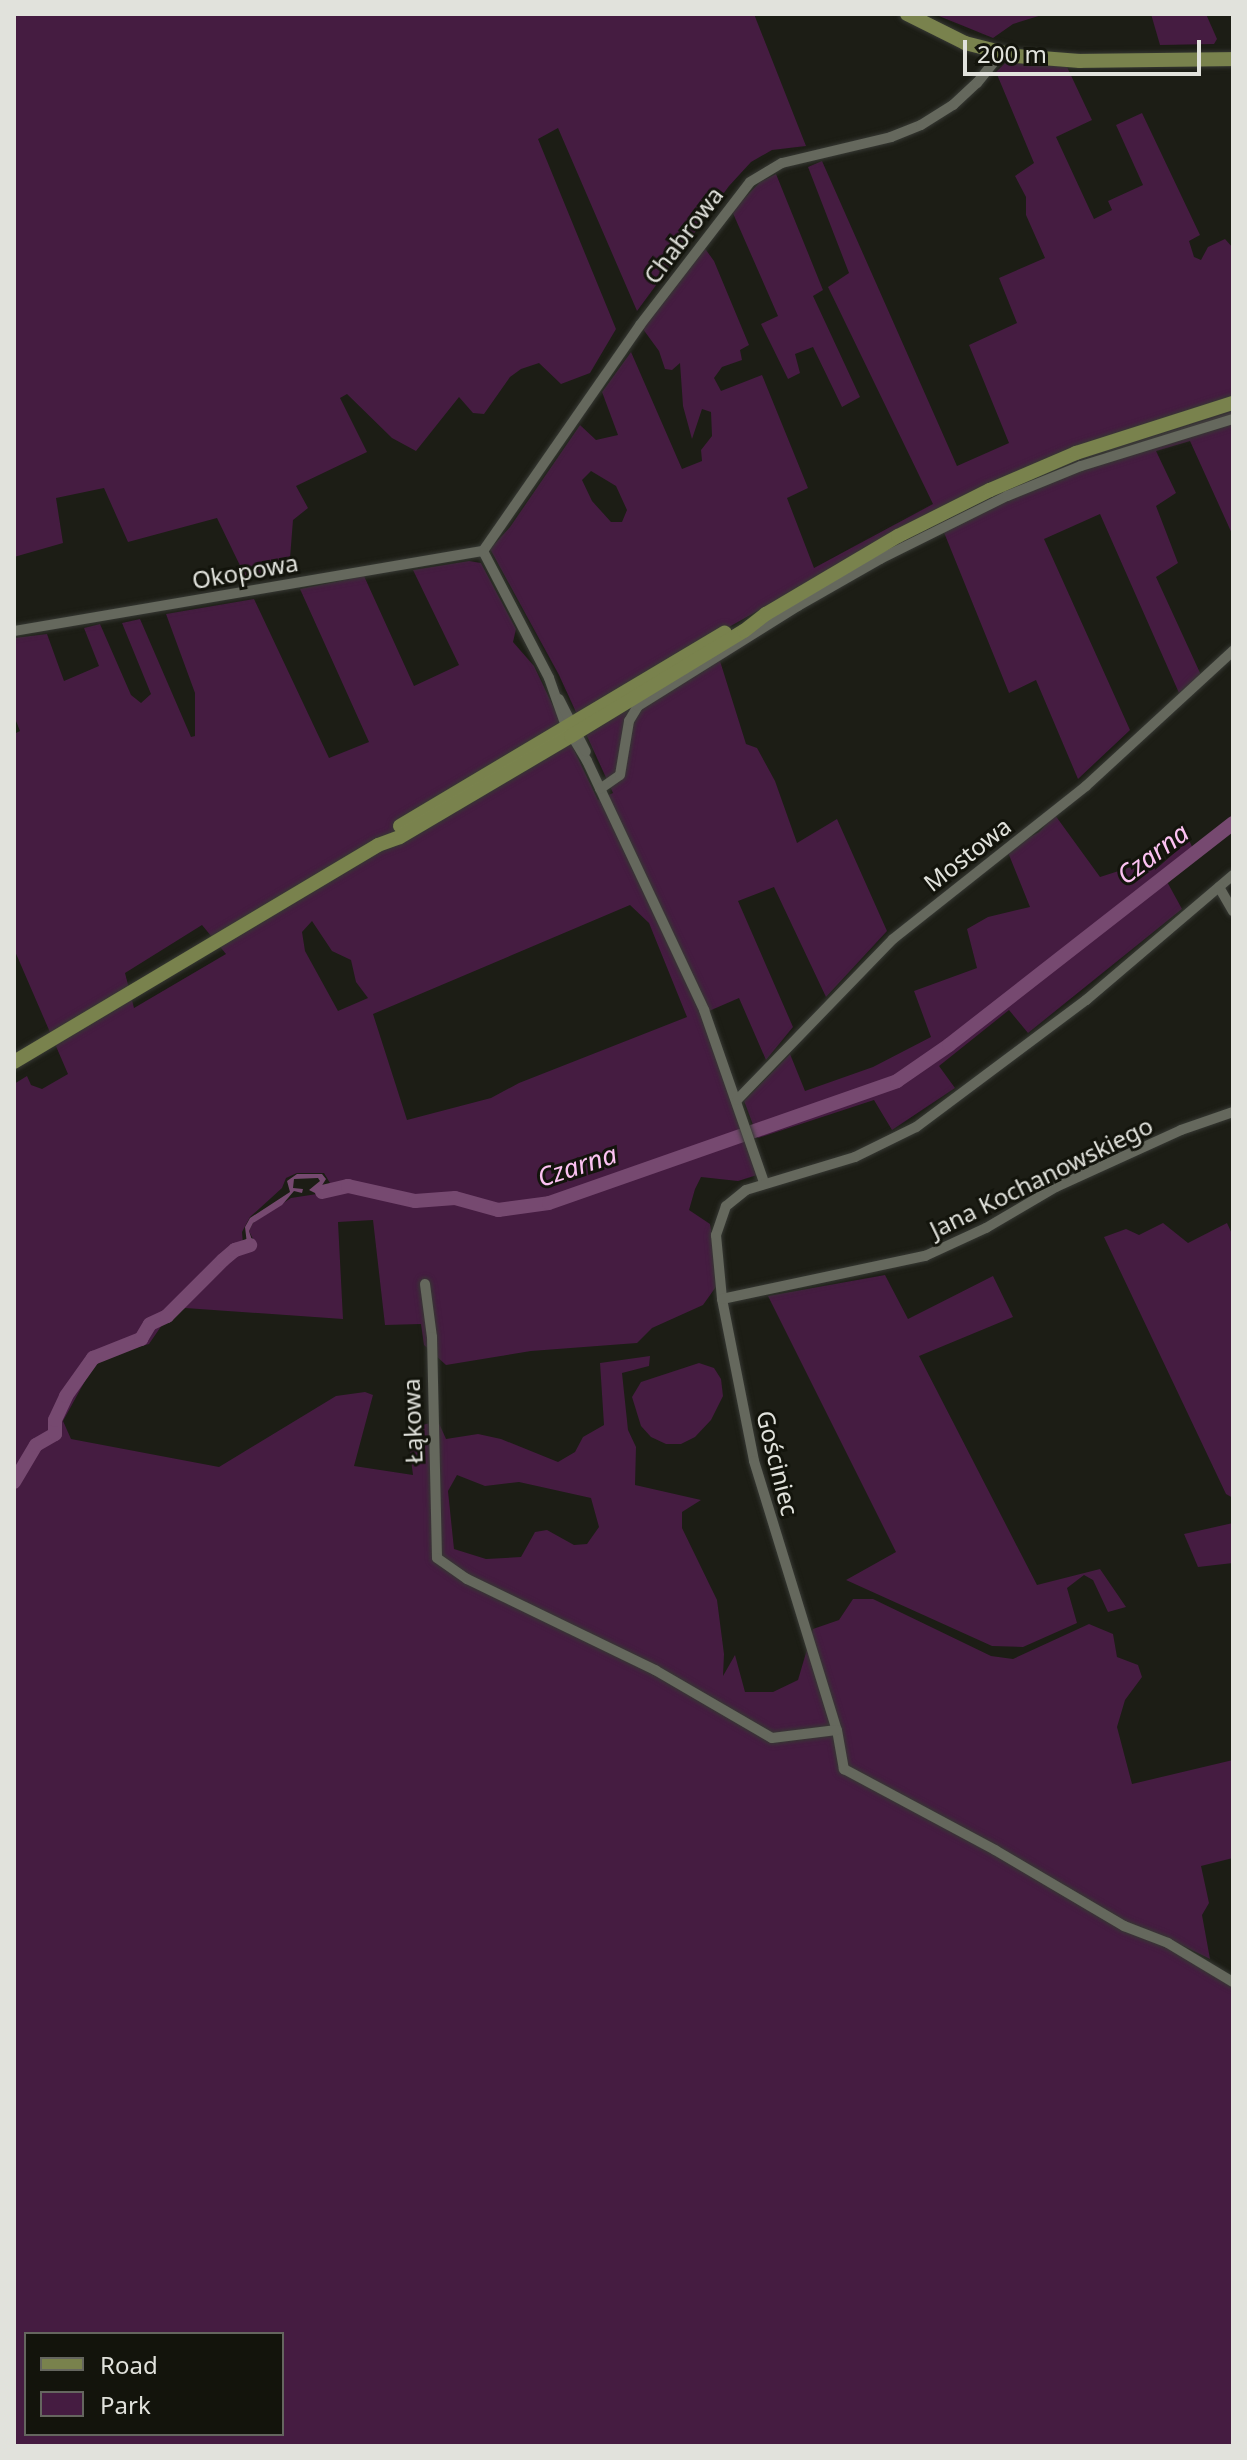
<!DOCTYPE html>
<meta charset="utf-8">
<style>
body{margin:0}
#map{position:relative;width:1247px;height:2460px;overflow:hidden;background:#1c1d15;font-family:"Noto Sans",sans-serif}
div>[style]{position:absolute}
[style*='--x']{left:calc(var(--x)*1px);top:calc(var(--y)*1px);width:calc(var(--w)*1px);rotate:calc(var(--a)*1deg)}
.green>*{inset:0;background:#451c41}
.water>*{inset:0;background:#764970}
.stream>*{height:2px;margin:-1px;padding:0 1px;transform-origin:1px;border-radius:1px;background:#764970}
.river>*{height:14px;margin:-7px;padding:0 7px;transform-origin:7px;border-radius:7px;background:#764970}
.roads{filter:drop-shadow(0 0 2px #363833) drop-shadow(0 0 2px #363833)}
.minor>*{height:10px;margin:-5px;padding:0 5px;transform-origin:5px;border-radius:5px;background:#65685d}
.major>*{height:14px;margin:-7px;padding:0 7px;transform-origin:7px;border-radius:7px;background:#79824d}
span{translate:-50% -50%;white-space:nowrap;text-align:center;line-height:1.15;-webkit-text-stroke:6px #13140c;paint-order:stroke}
.street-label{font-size:24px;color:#e1e2dc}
.water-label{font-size:26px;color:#fcc2f2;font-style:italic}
.frame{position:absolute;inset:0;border:16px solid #e1e2dc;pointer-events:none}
.legend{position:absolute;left:24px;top:2332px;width:260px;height:104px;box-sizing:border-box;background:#13140c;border:2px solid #65665f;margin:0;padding:10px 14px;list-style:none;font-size:24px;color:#e1e2dc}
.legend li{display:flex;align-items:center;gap:16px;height:40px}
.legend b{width:40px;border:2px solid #65665f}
.scale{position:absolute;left:963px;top:40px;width:238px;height:36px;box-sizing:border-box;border:4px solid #e1e2dc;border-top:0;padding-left:10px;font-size:24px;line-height:28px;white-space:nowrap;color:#e1e2dc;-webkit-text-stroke:6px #13140c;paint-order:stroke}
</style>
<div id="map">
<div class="green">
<div style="clip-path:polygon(14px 14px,754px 14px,806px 146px,772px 150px,751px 162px,729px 186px,637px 311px,558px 128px,538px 139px,616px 329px,590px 373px,561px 384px,539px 363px,521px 369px,510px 377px,484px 414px,473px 413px,459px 397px,416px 451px,392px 438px,347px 394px,340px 398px,367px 452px,296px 486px,308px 508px,293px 520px,289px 571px,246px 578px,217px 518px,128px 542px,104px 488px,56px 498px,63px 543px,14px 557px)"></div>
<div style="clip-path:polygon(934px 14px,1045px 14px,1013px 24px,993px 38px)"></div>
<div style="clip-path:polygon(1151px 14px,1206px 14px,1217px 39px,1214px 44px,1160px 45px)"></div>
<div style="clip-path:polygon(evenodd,1006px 62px,1067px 67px,1092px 120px,1056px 137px,1094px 219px,1112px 210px,1108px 201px,1143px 185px,1116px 125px,1142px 113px,1200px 235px,1189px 241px,1194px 257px,1201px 260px,1208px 247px,1225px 239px,1233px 248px,1233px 398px,937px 510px,690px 649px,779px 611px,943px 518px,1094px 450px,1233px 407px,1233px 536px,1190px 441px,1156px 451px,1176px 493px,1156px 506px,1178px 563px,1156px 577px,1201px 675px,1179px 693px,1100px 514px,1044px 539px,1130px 730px,1078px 779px,1036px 680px,1009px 693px,943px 530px,827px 593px,720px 661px,746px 744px,757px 748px,775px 781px,797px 843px,837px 819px,887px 931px,826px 997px,774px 887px,738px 901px,793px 1027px,766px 1060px,739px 998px,709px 1011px,712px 1040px,757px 1175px,738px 1181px,701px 1177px,695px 1189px,689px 1210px,710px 1224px,720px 1281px,703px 1305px,652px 1328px,637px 1343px,531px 1351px,446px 1365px,424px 1345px,421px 1324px,385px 1325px,373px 1220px,338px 1222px,343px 1319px,185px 1308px,162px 1325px,149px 1344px,97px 1359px,63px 1421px,71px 1439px,219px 1467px,336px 1396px,365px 1392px,373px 1395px,354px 1466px,413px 1475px,407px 1429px,438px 1421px,446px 1439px,478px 1434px,501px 1439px,558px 1462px,575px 1452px,583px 1437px,604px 1425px,600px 1363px,650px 1356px,649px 1366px,622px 1373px,628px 1430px,636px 1447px,635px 1485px,701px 1500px,682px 1512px,682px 1528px,717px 1600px,724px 1654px,723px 1676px,735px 1655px,745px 1692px,773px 1692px,798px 1680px,813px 1629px,839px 1620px,853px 1599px,873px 1599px,991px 1656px,1013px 1659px,1089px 1624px,1113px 1634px,1117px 1657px,1138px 1665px,1142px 1677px,1125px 1700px,1117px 1727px,1132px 1784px,1233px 1760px,1233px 1858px,1201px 1866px,1209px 1903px,1202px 1915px,1210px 1959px,1167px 1938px,1233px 1981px,1233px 2446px,14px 2446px,14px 1084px,27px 1076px,31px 1085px,42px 1089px,68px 1074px,14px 949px,14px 734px,20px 731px,14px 716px,14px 638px,47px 634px,64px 681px,99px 666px,84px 628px,100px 624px,131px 695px,141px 703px,151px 694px,122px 623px,140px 619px,191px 737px,195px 736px,195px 693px,166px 614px,254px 599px,329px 758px,369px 742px,300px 589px,364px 576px,414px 686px,459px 665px,413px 570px,469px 561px,481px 563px,516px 629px,513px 642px,534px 666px,598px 800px,613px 793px,559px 675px,490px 549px,510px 527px,580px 425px,596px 440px,618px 435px,602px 392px,631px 352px,682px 469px,702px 461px,701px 450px,712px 436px,711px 412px,702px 409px,692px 439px,683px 406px,680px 363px,672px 370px,665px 369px,659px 351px,640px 325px,701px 243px,714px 261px,749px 345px,740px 350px,742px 360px,722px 367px,714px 378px,721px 391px,762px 375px,808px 488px,787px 498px,814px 568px,933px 504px,828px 287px,849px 273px,808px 167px,822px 161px,957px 466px,1009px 443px,969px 345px,1017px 323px,999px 278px,1045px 258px,1026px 215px,1026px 197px,1015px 176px,1034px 163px,996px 72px,1006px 62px,591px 471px,616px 486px,627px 510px,622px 522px,611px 522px,592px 501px,582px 480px,591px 471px,1006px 62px,630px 905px,649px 923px,687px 1017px,519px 1083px,491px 1098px,407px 1120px,373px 1014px,630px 905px,1006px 62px,312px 921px,332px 951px,351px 960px,356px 982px,368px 998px,338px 1011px,305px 951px,302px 932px,312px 921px,1006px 62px,202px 925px,226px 954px,134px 1008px,125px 973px,202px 925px,1006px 62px,297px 1173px,324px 1173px,330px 1183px,317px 1194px,291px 1198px,253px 1223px,249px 1231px,254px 1241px,245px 1250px,235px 1250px,233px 1244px,243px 1244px,242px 1232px,250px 1217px,282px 1188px,286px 1178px,297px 1173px,1006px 62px,457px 1475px,485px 1486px,519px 1482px,591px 1498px,599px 1527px,587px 1544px,574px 1545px,547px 1530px,535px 1532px,521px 1557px,486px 1559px,454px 1549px,448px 1491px,457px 1475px,1006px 62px,26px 2334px,282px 2334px,282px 2434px,26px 2434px,26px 2334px)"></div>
<div style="clip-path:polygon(776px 174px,823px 290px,813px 296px,860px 397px,842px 407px,813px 347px,795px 354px,800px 373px,788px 379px,761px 324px,778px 316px,732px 211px,760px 182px)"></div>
<div style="clip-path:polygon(1055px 815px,1100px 877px,1153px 860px,1155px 870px,1189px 840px,1194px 851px,1002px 999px,1005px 1003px,1165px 878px,1182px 909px,1028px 1033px,1009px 1010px,939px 1066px,955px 1088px,892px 1130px,874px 1100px,758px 1138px,744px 1101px,790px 1054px,805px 1091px,873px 1067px,931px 1037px,914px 991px,977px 968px,967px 929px,988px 917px,1030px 907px,1007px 850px,1039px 832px)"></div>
<div style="clip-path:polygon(1163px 1223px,1188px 1243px,1227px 1223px,1233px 1236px,1233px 1498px,1226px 1494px,1104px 1237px,1126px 1229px,1139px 1235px)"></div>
<div style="clip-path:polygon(885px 1275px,908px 1319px,993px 1276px,1013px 1317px,919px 1356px,1037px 1585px,1100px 1569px,1126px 1607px,1108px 1612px,1093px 1580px,1084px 1575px,1067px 1588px,1077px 1623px,1023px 1647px,992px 1646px,846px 1580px,896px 1552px,768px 1296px)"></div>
<div style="clip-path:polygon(699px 1363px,714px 1368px,721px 1379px,723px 1396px,711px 1420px,695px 1437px,681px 1444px,666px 1444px,651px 1437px,641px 1426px,632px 1397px,641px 1382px)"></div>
<div style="clip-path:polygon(1233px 1523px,1233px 1563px,1198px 1567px,1184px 1534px)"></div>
</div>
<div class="water">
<div style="clip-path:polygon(297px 1174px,322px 1174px,326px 1179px,321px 1187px,338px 1190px,319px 1195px,309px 1190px,320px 1181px,318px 1178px,294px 1179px,293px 1188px,303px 1189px,302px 1193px,294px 1191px,282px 1205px,253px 1223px,249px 1231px,254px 1246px,245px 1250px,235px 1250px,247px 1244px,245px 1227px,250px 1218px,290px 1192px,287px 1181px)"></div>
</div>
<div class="stream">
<div style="--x:1107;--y:452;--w:132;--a:-17.2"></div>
</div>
<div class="river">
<div style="--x:322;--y:1192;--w:27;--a:-13"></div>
<div style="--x:348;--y:1186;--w:69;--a:12.6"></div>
<div style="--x:415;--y:1201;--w:40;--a:-4.3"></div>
<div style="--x:455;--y:1198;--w:45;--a:15.6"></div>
<div style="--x:498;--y:1210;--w:51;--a:-7.8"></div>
<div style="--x:549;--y:1203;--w:369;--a:-19.3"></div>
<div style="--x:897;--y:1081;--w:63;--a:-34.7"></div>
<div style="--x:949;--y:1045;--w:360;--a:-38"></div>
<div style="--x:14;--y:1482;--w:43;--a:-59.3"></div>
<div style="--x:36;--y:1445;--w:22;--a:-30"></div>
<div style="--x:55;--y:1434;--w:14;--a:-90"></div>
<div style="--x:55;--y:1420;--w:26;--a:-65"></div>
<div style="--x:66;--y:1396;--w:47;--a:-54.6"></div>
<div style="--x:93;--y:1358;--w:52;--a:-21.6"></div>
<div style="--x:141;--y:1339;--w:17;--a:-59"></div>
<div style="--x:150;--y:1324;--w:19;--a:-25"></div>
<div style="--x:167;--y:1316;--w:79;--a:-45"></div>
<div style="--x:223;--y:1260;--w:16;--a:-40"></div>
<div style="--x:235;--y:1250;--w:16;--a:-18"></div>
</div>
<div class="roads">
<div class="minor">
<div style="--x:483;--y:551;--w:275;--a:-55.2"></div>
<div style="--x:640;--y:325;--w:180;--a:-52.4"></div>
<div style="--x:750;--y:182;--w:37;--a:-31"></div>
<div style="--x:782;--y:163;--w:112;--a:-13.4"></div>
<div style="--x:891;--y:137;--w:32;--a:-22"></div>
<div style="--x:921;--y:125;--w:38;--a:-32"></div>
<div style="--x:953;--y:105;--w:33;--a:-43"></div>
<div style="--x:977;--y:83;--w:38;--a:-51"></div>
<div style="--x:483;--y:551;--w:143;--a:62.5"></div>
<div style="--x:549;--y:678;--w:51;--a:70.5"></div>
<div style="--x:566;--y:726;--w:41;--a:59"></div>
<div style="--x:587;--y:761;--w:275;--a:64.8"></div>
<div style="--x:704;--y:1010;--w:182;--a:70.8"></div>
<div style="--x:14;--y:631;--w:476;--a:-9.7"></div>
<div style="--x:559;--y:699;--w:59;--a:63"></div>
<div style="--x:600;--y:789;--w:24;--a:-35"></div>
<div style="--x:620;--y:775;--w:55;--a:-80.5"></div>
<div style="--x:629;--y:721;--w:17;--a:-59"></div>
<div style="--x:638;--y:706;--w:189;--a:-32"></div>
<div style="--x:798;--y:606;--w:95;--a:-29.8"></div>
<div style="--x:880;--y:559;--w:142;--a:-26.4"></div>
<div style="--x:1007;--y:496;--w:80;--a:-22.1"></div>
<div style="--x:1081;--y:466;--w:159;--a:-17.2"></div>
<div style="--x:1233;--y:875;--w:193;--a:139.6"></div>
<div style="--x:1086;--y:1000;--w:212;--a:143.2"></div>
<div style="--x:916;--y:1127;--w:68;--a:153.8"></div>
<div style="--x:855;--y:1157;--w:114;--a:163.2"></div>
<div style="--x:746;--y:1190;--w:26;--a:141"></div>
<div style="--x:726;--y:1206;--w:31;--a:109"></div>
<div style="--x:716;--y:1235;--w:64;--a:84.6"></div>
<div style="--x:722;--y:1299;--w:165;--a:78.8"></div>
<div style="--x:754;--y:1461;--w:282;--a:72.9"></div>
<div style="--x:837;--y:1730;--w:40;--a:80"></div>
<div style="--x:844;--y:1769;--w:171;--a:28.2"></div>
<div style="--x:995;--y:1850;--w:150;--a:30.5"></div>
<div style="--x:1124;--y:1926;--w:47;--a:21.1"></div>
<div style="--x:1168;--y:1943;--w:76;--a:31"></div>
<div style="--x:1219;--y:887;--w:28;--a:60"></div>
<div style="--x:737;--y:1100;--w:224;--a:-45.9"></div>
<div style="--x:893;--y:939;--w:246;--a:-38.4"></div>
<div style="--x:1086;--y:786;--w:200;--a:-42.6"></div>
<div style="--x:425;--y:1284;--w:53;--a:82.5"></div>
<div style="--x:432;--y:1337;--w:221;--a:88.7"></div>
<div style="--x:437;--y:1558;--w:37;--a:35"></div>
<div style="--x:467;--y:1579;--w:209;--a:25.8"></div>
<div style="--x:655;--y:1670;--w:135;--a:30.2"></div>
<div style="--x:772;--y:1738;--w:65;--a:-7"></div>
<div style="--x:722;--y:1299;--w:208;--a:-12"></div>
<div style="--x:925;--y:1256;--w:67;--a:-24.7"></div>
<div style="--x:986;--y:1228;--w:81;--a:-30.4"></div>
<div style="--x:1056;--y:1187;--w:137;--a:-24.5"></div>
<div style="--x:1181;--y:1130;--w:55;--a:-19.1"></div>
</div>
<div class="major">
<div style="--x:907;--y:14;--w:65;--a:26.6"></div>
<div style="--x:965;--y:43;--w:53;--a:14.3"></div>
<div style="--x:1016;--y:56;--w:64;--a:4.5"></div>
<div style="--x:1080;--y:61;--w:153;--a:-0.7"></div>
<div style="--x:400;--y:826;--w:378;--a:-30.8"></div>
<div style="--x:14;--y:1062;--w:424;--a:-30.8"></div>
<div style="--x:378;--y:845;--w:23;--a:-20"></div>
<div style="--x:400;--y:837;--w:199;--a:-30.6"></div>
<div style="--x:571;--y:736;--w:202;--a:-31.3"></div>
<div style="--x:744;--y:631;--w:28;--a:-38"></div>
<div style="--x:766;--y:614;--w:153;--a:-30.6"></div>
<div style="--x:898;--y:536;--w:103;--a:-26.6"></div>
<div style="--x:990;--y:490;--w:94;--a:-23.3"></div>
<div style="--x:1076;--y:453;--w:165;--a:-17.7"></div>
</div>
</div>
<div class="street-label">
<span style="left:683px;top:235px;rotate:-53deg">Chabrowa</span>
<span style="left:245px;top:571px;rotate:-10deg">Okopowa</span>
<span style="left:967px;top:854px;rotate:-38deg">Mostowa</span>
<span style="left:1041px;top:1177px;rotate:-26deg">Jana Kochanowskiego</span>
<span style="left:412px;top:1421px;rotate:-92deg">Łąkowa</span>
<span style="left:778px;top:1463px;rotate:76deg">Gościniec</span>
</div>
<div class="water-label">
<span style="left:1153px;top:854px;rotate:-37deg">Czarna</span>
<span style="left:577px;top:1166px;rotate:-18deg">Czarna</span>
</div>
<div class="frame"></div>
<ul class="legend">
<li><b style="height:10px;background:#79824d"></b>Road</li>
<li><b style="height:22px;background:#451c41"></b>Park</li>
</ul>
<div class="scale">200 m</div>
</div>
